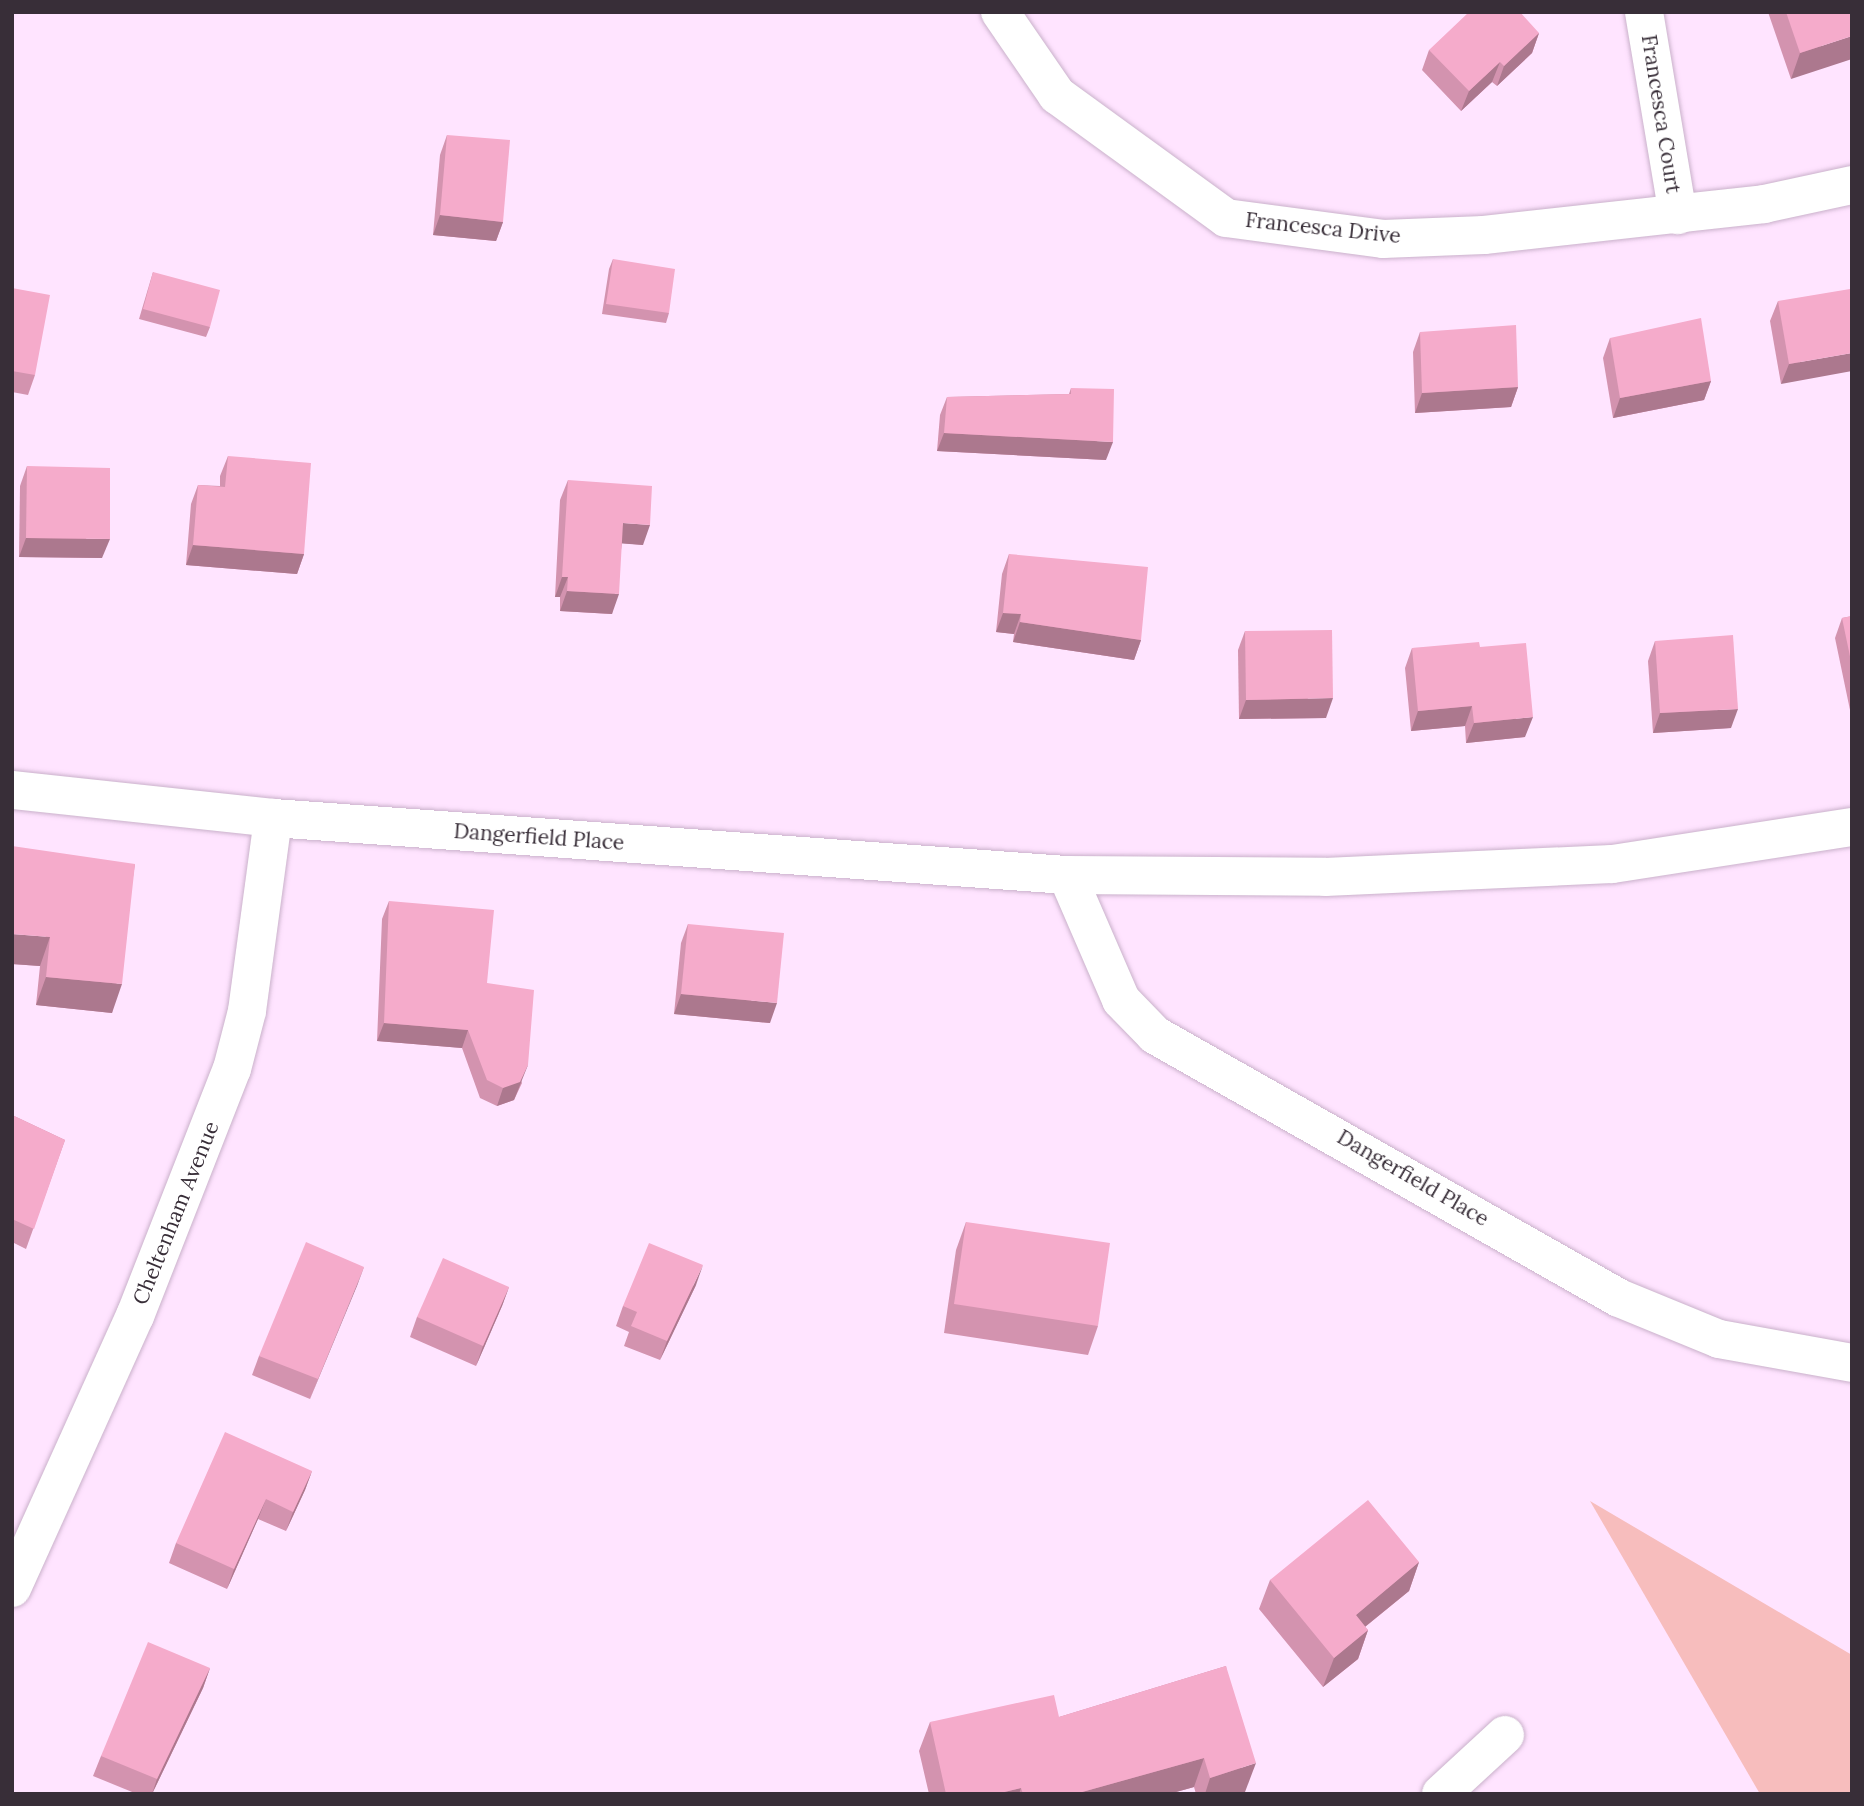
<!DOCTYPE html>
<style>
body{margin:0}
#map{position:relative;width:1864px;height:1806px;overflow:hidden;background:#ffe4ff;font-family:Lora,serif}
div>[style]{position:absolute}
[style*='--x']{left:calc(var(--x)*1px);top:calc(var(--y)*1px);width:calc(var(--w)*1px);rotate:calc(var(--a)*1deg)}
.green>*{inset:0;background:#f7bdbd}
.roads{filter:drop-shadow(0 0 2px #cab1cb) drop-shadow(0 0 2px #cab1cb)}
.minor>*{height:38px;margin:-19px;padding:0 19px;transform-origin:19px;border-radius:19px;background:#fff}
.wall>*{inset:0;background:#d393af}
.shaded-wall>*{inset:0;background:#ac788e}
.building>*{inset:0;background:#f5abcb}
span{translate:-50% -50%;white-space:nowrap;text-align:center;line-height:1.15;-webkit-text-stroke:5px #fff;paint-order:stroke}
.street-label{font-size:21px;color:#382e38}
.frame{position:absolute;inset:0;border:14px solid #382e38;pointer-events:none}
</style>
<div id="map">
<div class="green">
<div style="clip-path:polygon(1590px 1501px,1852px 1655px,1852px 1794px,1760px 1794px)"></div>
</div>
<div class="roads">
<div class="minor">
<div style="--x:1000;--y:12;--w:101;--a:55.5"></div>
<div style="--x:1057;--y:95;--w:209;--a:36"></div>
<div style="--x:1226;--y:218;--w:158;--a:7.6"></div>
<div style="--x:1383;--y:239;--w:101;--a:-2.3"></div>
<div style="--x:1484;--y:235;--w:282;--a:-6.3"></div>
<div style="--x:1764;--y:204;--w:90;--a:-12.2"></div>
<div style="--x:1644;--y:12;--w:206;--a:80.5"></div>
<div style="--x:12;--y:790;--w:262;--a:6.1"></div>
<div style="--x:273;--y:818;--w:796;--a:4.11"></div>
<div style="--x:1067;--y:875;--w:136;--a:66.6"></div>
<div style="--x:1121;--y:1000;--w:49;--a:45.8"></div>
<div style="--x:1155;--y:1035;--w:533;--a:29.55"></div>
<div style="--x:1619;--y:1298;--w:108;--a:22.3"></div>
<div style="--x:1719;--y:1339;--w:135;--a:10.2"></div>
<div style="--x:1067;--y:875;--w:258;--a:0.4"></div>
<div style="--x:1325;--y:877;--w:287;--a:-2.6"></div>
<div style="--x:1612;--y:864;--w:243;--a:-8.8"></div>
<div style="--x:12;--y:1588;--w:299;--a:-65.7"></div>
<div style="--x:135;--y:1316;--w:265;--a:-68.6"></div>
<div style="--x:232;--y:1069;--w:60;--a:-75.5"></div>
<div style="--x:247;--y:1011;--w:195;--a:-82.3"></div>
<div style="--x:1441;--y:1794;--w:87;--a:-42.7"></div>
</div>
</div>
<div class="wall">
<div style="clip-path:polygon(1768px 12px,1852px 12px,1791px 79px)"></div>
<div style="clip-path:polygon(1539px 33px,1532px 53px,1497px 86px,1492px 82px,1461px 111px,1422px 70px,1429px 50px)"></div>
<div style="clip-path:polygon(447px 135px,503px 222px,496px 241px,433px 235px,440px 155px)"></div>
<div style="clip-path:polygon(613px 259px,669px 313px,666px 323px,602px 314px,609px 269px)"></div>
<div style="clip-path:polygon(153px 272px,210px 327px,206px 337px,139px 319px)"></div>
<div style="clip-path:polygon(12px 288px,35px 375px,28px 395px,12px 392px)"></div>
<div style="clip-path:polygon(1852px 300px,1781px 384px,1770px 321px,1778px 301px)"></div>
<div style="clip-path:polygon(1420px 332px,1518px 387px,1511px 407px,1415px 413px,1413px 352px)"></div>
<div style="clip-path:polygon(1610px 338px,1711px 381px,1704px 400px,1613px 418px,1603px 358px)"></div>
<div style="clip-path:polygon(1071px 388px,1106px 460px,937px 451px,940px 415px,947px 397px,1069px 394px)"></div>
<div style="clip-path:polygon(228px 456px,304px 554px,297px 574px,186px 565px,191px 504px,198px 485px,220px 486px,220px 476px)"></div>
<div style="clip-path:polygon(27px 466px,102px 558px,19px 557px,20px 486px)"></div>
<div style="clip-path:polygon(568px 480px,643px 545px,622px 543px,612px 614px,560px 611px,560px 597px,555px 597px,560px 500px)"></div>
<div style="clip-path:polygon(1009px 554px,1141px 640px,1134px 660px,1013px 642px,1014px 634px,996px 632px,1002px 574px)"></div>
<div style="clip-path:polygon(1852px 616px,1852px 710px,1850px 710px,1835px 638px,1842px 618px)"></div>
<div style="clip-path:polygon(1245px 631px,1326px 718px,1239px 719px,1238px 650px)"></div>
<div style="clip-path:polygon(1655px 641px,1731px 728px,1653px 733px,1648px 661px)"></div>
<div style="clip-path:polygon(1480px 647px,1525px 737px,1466px 743px,1465px 726px,1411px 731px,1405px 668px,1412px 648px)"></div>
<div style="clip-path:polygon(135px 864px,112px 1013px,36px 1005px,40px 966px,12px 964px)"></div>
<div style="clip-path:polygon(389px 901px,487px 983px,522px 1083px,514px 1100px,497px 1106px,480px 1098px,462px 1048px,377px 1041px,382px 919px)"></div>
<div style="clip-path:polygon(688px 924px,770px 1023px,674px 1014px,681px 943px)"></div>
<div style="clip-path:polygon(12px 1115px,65px 1140px,26px 1249px,12px 1242px)"></div>
<div style="clip-path:polygon(966px 1222px,1098px 1326px,1088px 1355px,944px 1333px,956px 1250px)"></div>
<div style="clip-path:polygon(364px 1267px,310px 1399px,252px 1375px,259px 1356px)"></div>
<div style="clip-path:polygon(696px 1285px,660px 1360px,624px 1346px,629px 1332px,616px 1326px,623px 1306px)"></div>
<div style="clip-path:polygon(509px 1287px,502px 1306px,476px 1366px,410px 1337px,417px 1317px)"></div>
<div style="clip-path:polygon(312px 1471px,305px 1490px,286px 1531px,258px 1519px,227px 1589px,169px 1563px,176px 1543px)"></div>
<div style="clip-path:polygon(1419px 1562px,1409px 1591px,1365px 1627px,1368px 1630px,1358px 1659px,1323px 1687px,1259px 1609px,1270px 1580px)"></div>
<div style="clip-path:polygon(1226px 1666px,1245px 1792px,1240px 1794px,1196px 1794px,1194px 1787px,1169px 1794px,929px 1794px,919px 1751px,930px 1722px,1059px 1717px)"></div>
<div style="clip-path:polygon(210px 1668px,203px 1688px,152px 1794px,137px 1794px,93px 1776px,101px 1756px)"></div>
</div>
<div class="shaded-wall">
<div style="clip-path:polygon(1539px 33px,1532px 53px,1497px 86px,1504px 66px)"></div>
<div style="clip-path:polygon(1852px 36px,1852px 59px,1791px 79px,1800px 53px)"></div>
<div style="clip-path:polygon(1500px 62px,1492px 82px,1461px 111px,1469px 91px)"></div>
<div style="clip-path:polygon(440px 215px,503px 222px,496px 241px,433px 235px)"></div>
<div style="clip-path:polygon(1852px 353px,1852px 371px,1781px 384px,1789px 364px)"></div>
<div style="clip-path:polygon(1711px 381px,1704px 400px,1613px 418px,1620px 398px)"></div>
<div style="clip-path:polygon(1518px 387px,1511px 407px,1415px 413px,1422px 393px)"></div>
<div style="clip-path:polygon(944px 433px,1113px 442px,1106px 460px,937px 451px)"></div>
<div style="clip-path:polygon(623px 523px,650px 525px,643px 545px,616px 543px)"></div>
<div style="clip-path:polygon(26px 538px,110px 539px,102px 558px,19px 557px)"></div>
<div style="clip-path:polygon(193px 545px,304px 554px,297px 574px,186px 565px)"></div>
<div style="clip-path:polygon(562px 577px,568px 577px,560px 597px,555px 597px)"></div>
<div style="clip-path:polygon(567px 591px,619px 594px,612px 614px,560px 611px)"></div>
<div style="clip-path:polygon(1003px 613px,1021px 614px,1014px 634px,996px 632px)"></div>
<div style="clip-path:polygon(1020px 622px,1141px 640px,1134px 660px,1013px 642px)"></div>
<div style="clip-path:polygon(1333px 698px,1326px 718px,1239px 719px,1246px 700px)"></div>
<div style="clip-path:polygon(1472px 706px,1465px 726px,1411px 731px,1418px 711px)"></div>
<div style="clip-path:polygon(1738px 709px,1731px 728px,1653px 733px,1660px 713px)"></div>
<div style="clip-path:polygon(1533px 717px,1525px 737px,1466px 743px,1474px 723px)"></div>
<div style="clip-path:polygon(12px 934px,50px 937px,40px 966px,12px 964px)"></div>
<div style="clip-path:polygon(46px 977px,122px 984px,112px 1013px,36px 1005px)"></div>
<div style="clip-path:polygon(681px 994px,777px 1003px,770px 1023px,674px 1014px)"></div>
<div style="clip-path:polygon(384px 1023px,468px 1030px,462px 1048px,377px 1041px)"></div>
<div style="clip-path:polygon(528px 1065px,514px 1100px,497px 1106px,503px 1088px)"></div>
<div style="clip-path:polygon(703px 1265px,696px 1285px,660px 1360px,667px 1341px)"></div>
<div style="clip-path:polygon(364px 1267px,357px 1286px,310px 1399px,318px 1379px)"></div>
<div style="clip-path:polygon(509px 1287px,502px 1306px,476px 1366px,483px 1346px)"></div>
<div style="clip-path:polygon(312px 1471px,305px 1490px,286px 1531px,293px 1512px)"></div>
<div style="clip-path:polygon(266px 1499px,258px 1519px,227px 1589px,234px 1569px)"></div>
<div style="clip-path:polygon(1419px 1562px,1409px 1591px,1345px 1643px,1356px 1615px)"></div>
<div style="clip-path:polygon(1368px 1630px,1358px 1659px,1323px 1687px,1334px 1658px)"></div>
<div style="clip-path:polygon(210px 1668px,203px 1688px,152px 1794px,157px 1779px)"></div>
<div style="clip-path:polygon(1204px 1758px,1194px 1787px,1169px 1794px,1075px 1794px)"></div>
<div style="clip-path:polygon(1256px 1763px,1245px 1792px,1240px 1794px,1205px 1794px,1210px 1778px)"></div>
<div style="clip-path:polygon(1021px 1788px,1019px 1794px,996px 1794px)"></div>
</div>
<div class="building">
<div style="clip-path:polygon(1469px 12px,1520px 12px,1539px 33px,1504px 66px,1500px 62px,1469px 91px,1429px 50px)"></div>
<div style="clip-path:polygon(1786px 12px,1852px 12px,1852px 36px,1800px 53px)"></div>
<div style="clip-path:polygon(447px 135px,510px 140px,503px 222px,440px 215px)"></div>
<div style="clip-path:polygon(613px 259px,675px 269px,669px 313px,606px 304px)"></div>
<div style="clip-path:polygon(153px 272px,220px 290px,210px 327px,143px 309px)"></div>
<div style="clip-path:polygon(12px 288px,50px 295px,35px 375px,12px 371px)"></div>
<div style="clip-path:polygon(1850px 289px,1852px 300px,1852px 353px,1789px 364px,1778px 301px)"></div>
<div style="clip-path:polygon(1701px 318px,1711px 381px,1620px 398px,1610px 338px)"></div>
<div style="clip-path:polygon(1516px 325px,1518px 387px,1422px 393px,1420px 332px)"></div>
<div style="clip-path:polygon(1071px 388px,1114px 389px,1113px 442px,944px 433px,947px 397px,1071px 394px)"></div>
<div style="clip-path:polygon(228px 456px,311px 463px,304px 554px,193px 545px,198px 485px,225px 487px)"></div>
<div style="clip-path:polygon(27px 466px,110px 468px,110px 539px,26px 538px)"></div>
<div style="clip-path:polygon(568px 480px,652px 486px,650px 525px,623px 523px,619px 594px,567px 591px,568px 577px,562px 577px)"></div>
<div style="clip-path:polygon(1009px 554px,1148px 567px,1141px 640px,1020px 622px,1021px 614px,1003px 613px)"></div>
<div style="clip-path:polygon(1852px 616px,1852px 666px,1842px 618px)"></div>
<div style="clip-path:polygon(1332px 630px,1333px 698px,1246px 700px,1245px 631px)"></div>
<div style="clip-path:polygon(1733px 635px,1738px 709px,1660px 713px,1655px 641px)"></div>
<div style="clip-path:polygon(1479px 642px,1480px 647px,1526px 643px,1533px 717px,1474px 723px,1472px 706px,1418px 711px,1412px 648px)"></div>
<div style="clip-path:polygon(12px 846px,135px 864px,122px 984px,46px 977px,50px 937px,12px 934px)"></div>
<div style="clip-path:polygon(389px 901px,494px 910px,487px 983px,534px 990px,528px 1065px,520px 1082px,503px 1088px,487px 1080px,468px 1030px,384px 1023px)"></div>
<div style="clip-path:polygon(688px 924px,784px 933px,777px 1003px,681px 994px)"></div>
<div style="clip-path:polygon(12px 1115px,65px 1140px,34px 1229px,12px 1219px)"></div>
<div style="clip-path:polygon(966px 1222px,1110px 1243px,1098px 1326px,954px 1304px)"></div>
<div style="clip-path:polygon(306px 1242px,364px 1267px,318px 1379px,259px 1356px)"></div>
<div style="clip-path:polygon(649px 1243px,703px 1265px,667px 1341px,631px 1326px,637px 1312px,623px 1306px)"></div>
<div style="clip-path:polygon(443px 1258px,509px 1287px,483px 1346px,417px 1317px)"></div>
<div style="clip-path:polygon(225px 1432px,312px 1471px,293px 1512px,266px 1499px,234px 1569px,176px 1543px)"></div>
<div style="clip-path:polygon(1368px 1500px,1419px 1562px,1356px 1615px,1368px 1630px,1334px 1658px,1270px 1580px)"></div>
<div style="clip-path:polygon(148px 1642px,210px 1668px,157px 1779px,101px 1756px)"></div>
<div style="clip-path:polygon(1226px 1666px,1256px 1763px,1210px 1778px,1204px 1758px,1075px 1794px,1023px 1794px,1021px 1788px,996px 1794px,946px 1794px,930px 1722px,1054px 1695px,1059px 1717px)"></div>
</div>
<div class="street-label">
<span style="left:1661px;top:114px;rotate:81deg">Francesca Court</span>
<span style="left:1323px;top:228px;rotate:6deg">Francesca Drive</span>
<span style="left:539px;top:837px;rotate:4deg">Dangerfield Place</span>
<span style="left:1413px;top:1178px;rotate:30deg">Dangerfield Place</span>
<span style="left:176px;top:1213px;rotate:-68deg">Cheltenham Avenue</span>
</div>
<div class="frame"></div>
</div>
